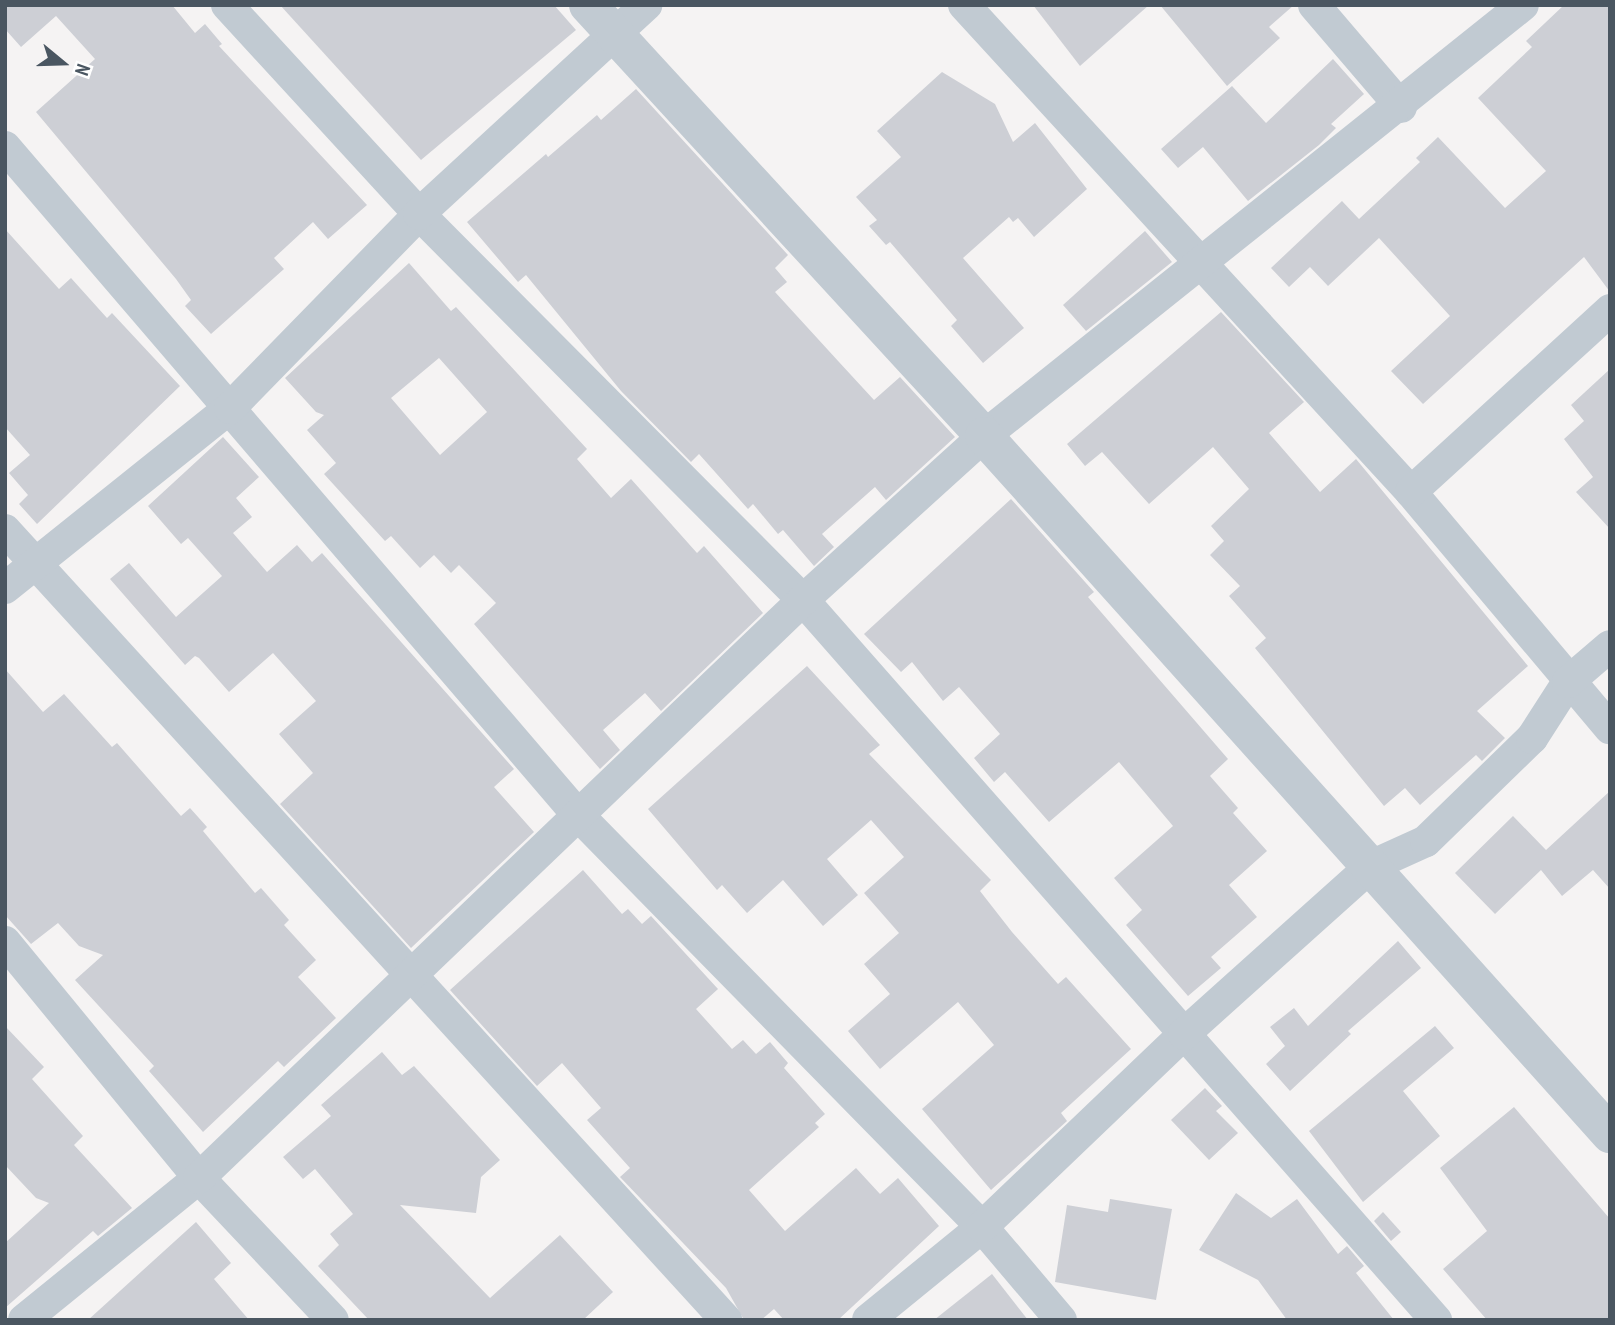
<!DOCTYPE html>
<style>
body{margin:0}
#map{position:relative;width:1615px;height:1325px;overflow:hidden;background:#f5f3f3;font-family:"PT Sans Narrow",sans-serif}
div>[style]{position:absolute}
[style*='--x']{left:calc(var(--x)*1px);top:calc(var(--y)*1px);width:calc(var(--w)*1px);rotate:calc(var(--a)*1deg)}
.building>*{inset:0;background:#cdcfd5}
.minor>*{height:32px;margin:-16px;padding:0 16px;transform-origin:16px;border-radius:16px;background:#c1cad2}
.tertiary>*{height:38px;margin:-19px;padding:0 19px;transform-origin:19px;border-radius:19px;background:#c1cad2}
span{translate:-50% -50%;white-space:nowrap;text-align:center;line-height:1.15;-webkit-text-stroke:7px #fff;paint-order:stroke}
.frame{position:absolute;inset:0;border:7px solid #4a5661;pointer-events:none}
.north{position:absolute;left:28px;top:28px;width:70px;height:70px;-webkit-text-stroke:5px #fff;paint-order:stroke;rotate:109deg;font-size:19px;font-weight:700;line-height:28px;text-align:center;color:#4a5661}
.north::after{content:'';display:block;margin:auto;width:24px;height:32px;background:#4a5661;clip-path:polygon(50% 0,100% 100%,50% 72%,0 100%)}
</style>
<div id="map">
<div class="building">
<div style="clip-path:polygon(5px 5px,172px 5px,195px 33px,205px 24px,222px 44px,219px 46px,367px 205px,328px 239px,313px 222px,274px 258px,284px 269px,211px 334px,185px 306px,191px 300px,176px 279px,36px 112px,95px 59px,56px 16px,21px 47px,5px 29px)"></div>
<div style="clip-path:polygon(280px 5px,554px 5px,576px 30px,421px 160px)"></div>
<div style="clip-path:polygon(1033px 5px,1149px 5px,1080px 66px)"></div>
<div style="clip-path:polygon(1160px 5px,1294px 5px,1269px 27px,1280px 38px,1227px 86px)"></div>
<div style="clip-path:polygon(1564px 5px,1610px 5px,1610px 292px,1584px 257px,1423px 404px,1391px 371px,1450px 316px,1379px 238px,1328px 286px,1310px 267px,1289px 287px,1271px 268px,1342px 201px,1359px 219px,1420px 162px,1416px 158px,1438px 137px,1505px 208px,1546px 171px,1478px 98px,1532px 47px,1526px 41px)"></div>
<div style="clip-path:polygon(1333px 59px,1364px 94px,1331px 124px,1336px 128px,1319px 145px,1248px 201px,1203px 147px,1178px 168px,1161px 149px,1232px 86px,1266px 123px)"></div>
<div style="clip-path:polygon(942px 72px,995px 104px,1013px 142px,1035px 123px,1087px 189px,1034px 237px,1018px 218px,1013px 222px,1009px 217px,963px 258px,1024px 328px,983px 363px,951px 326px,957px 320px,890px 242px,886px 245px,869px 226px,877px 220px,856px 197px,901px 157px,877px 131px)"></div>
<div style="clip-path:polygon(636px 89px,788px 255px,775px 268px,787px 282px,775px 292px,839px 362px,874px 400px,900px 377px,955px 437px,886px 500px,875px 487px,822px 534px,834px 547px,814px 566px,783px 530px,778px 534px,753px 504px,748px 509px,699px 454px,691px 462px,621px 391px,526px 275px,518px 282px,467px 222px,546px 154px,548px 157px,597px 115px,601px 120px)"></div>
<div style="clip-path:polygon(5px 229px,59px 289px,71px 278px,107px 318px,112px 313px,180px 386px,37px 524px,19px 504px,28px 495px,9px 473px,30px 455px,5px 427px)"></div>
<div style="clip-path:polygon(1145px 231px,1172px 262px,1086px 331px,1063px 305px)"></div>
<div style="clip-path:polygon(evenodd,409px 263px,451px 311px,456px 307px,587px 449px,577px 459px,611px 498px,631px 479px,697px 553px,704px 546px,763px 613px,661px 711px,645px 693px,603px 730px,620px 750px,600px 769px,474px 624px,496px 603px,459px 565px,451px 573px,434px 555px,420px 568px,391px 536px,385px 541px,324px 474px,336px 463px,307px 430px,324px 415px,316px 412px,285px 378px,409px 263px,439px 358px,487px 412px,440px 455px,391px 398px,439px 358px)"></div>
<div style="clip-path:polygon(1221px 312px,1304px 402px,1269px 433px,1320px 492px,1356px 459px,1528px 666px,1477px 711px,1505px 738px,1482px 761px,1476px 755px,1420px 805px,1405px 788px,1384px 806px,1255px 648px,1266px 638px,1229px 596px,1240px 586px,1210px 555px,1224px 541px,1211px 526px,1249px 489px,1213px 447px,1149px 504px,1102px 452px,1085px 466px,1067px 444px)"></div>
<div style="clip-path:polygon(1610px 369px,1610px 529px,1576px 492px,1593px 477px,1564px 439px,1584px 421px,1571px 405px)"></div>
<div style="clip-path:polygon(223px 437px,259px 477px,236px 498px,252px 517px,233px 533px,267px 572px,297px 545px,312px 562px,322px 553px,514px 769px,494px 787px,534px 832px,411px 948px,280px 804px,313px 773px,279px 734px,316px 701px,273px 653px,229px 692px,199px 658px,195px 656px,185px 665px,110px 579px,129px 563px,176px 617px,222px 576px,188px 538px,181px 544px,148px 506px)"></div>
<div style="clip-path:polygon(1011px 499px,1094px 592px,1088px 597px,1228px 759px,1210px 776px,1238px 808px,1233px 813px,1267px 851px,1229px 885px,1257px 917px,1211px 957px,1221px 968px,1188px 996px,1126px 925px,1142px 910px,1114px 878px,1173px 826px,1119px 762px,1049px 822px,1005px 772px,994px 782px,974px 758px,1000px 734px,959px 687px,943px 701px,912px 662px,901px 672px,864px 634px)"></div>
<div style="clip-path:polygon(807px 666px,880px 745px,869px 754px,991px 880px,980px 891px,1012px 932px,1058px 984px,1066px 977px,1131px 1049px,1061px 1113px,1067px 1121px,991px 1190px,922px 1109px,994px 1045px,958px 1002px,880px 1069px,848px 1031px,890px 994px,864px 964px,899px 933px,864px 893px,904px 857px,871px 820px,827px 859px,858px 895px,823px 926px,783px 880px,747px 913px,722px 885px,717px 890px,648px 809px)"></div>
<div style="clip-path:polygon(5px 669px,43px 712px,64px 694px,112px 747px,117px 743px,181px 816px,190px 808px,207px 827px,203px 831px,255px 893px,261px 888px,289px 920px,284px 925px,316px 960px,298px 977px,336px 1018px,284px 1067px,278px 1061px,203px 1132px,149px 1071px,154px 1066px,75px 980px,103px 955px,79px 946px,58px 923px,31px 944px,5px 915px)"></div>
<div style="clip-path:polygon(1610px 791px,1610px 889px,1593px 870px,1562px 896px,1541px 870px,1495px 914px,1455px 873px,1513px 816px,1546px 850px)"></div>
<div style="clip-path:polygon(583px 870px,622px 914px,628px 909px,642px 924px,651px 916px,718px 989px,696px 1009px,732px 1049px,743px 1040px,756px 1054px,770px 1042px,788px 1063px,784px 1068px,825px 1114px,815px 1123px,819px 1127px,749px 1190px,785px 1231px,856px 1168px,880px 1194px,898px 1178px,939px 1226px,838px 1320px,784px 1320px,774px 1309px,761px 1320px,744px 1320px,726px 1288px,620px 1177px,630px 1168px,587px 1120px,601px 1108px,562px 1063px,537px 1086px,450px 990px)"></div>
<div style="clip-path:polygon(1398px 941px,1421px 968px,1348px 1031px,1351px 1034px,1290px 1091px,1266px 1064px,1285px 1046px,1270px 1027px,1294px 1008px,1308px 1026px)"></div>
<div style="clip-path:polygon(5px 1026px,44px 1067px,32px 1079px,83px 1136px,74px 1145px,132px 1208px,98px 1236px,93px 1231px,5px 1308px,5px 1243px,49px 1203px,36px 1198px,5px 1165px)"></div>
<div style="clip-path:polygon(1435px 1026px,1454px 1048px,1403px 1091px,1440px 1136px,1363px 1202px,1309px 1131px)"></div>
<div style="clip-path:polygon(382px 1052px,402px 1075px,414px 1066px,500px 1160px,481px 1177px,476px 1213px,400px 1205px,490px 1298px,560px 1235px,613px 1292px,583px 1320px,369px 1320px,318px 1266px,339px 1245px,330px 1234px,353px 1214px,315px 1169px,303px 1179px,283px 1157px,331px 1116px,321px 1105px)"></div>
<div style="clip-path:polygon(1205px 1088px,1222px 1106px,1216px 1111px,1238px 1133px,1209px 1160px,1171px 1120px)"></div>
<div style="clip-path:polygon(1514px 1107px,1610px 1219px,1610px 1320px,1487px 1320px,1443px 1269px,1487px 1231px,1440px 1168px)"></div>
<div style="clip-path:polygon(1236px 1193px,1271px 1218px,1297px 1199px,1338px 1254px,1347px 1246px,1364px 1266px,1356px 1273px,1394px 1320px,1287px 1320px,1258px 1280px,1199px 1250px)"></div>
<div style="clip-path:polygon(1110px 1199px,1172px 1209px,1156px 1300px,1055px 1282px,1067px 1205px,1108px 1212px)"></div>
<div style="clip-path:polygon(1383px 1212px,1401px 1232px,1391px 1241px,1374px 1221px)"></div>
<div style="clip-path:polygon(196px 1222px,231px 1263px,214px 1279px,249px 1320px,88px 1320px)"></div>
<div style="clip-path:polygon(992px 1274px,1028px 1320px,934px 1320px)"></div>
</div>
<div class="minor">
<div style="--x:227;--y:5;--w:284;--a:47.4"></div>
<div style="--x:419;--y:214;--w:544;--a:45.15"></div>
<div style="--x:803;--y:600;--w:959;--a:48.68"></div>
<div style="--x:964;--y:5;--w:661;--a:47.45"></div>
<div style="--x:1411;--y:492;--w:309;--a:49.9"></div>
<div style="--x:1314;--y:5;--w:134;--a:49.5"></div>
<div style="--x:5;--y:147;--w:880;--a:49.38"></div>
<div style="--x:578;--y:815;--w:577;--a:45.56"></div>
<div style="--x:982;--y:1227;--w:122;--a:49.7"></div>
<div style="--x:1411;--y:492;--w:270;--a:-42.4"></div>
<div style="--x:5;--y:530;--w:1070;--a:47.61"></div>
<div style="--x:5;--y:588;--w:288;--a:-38.7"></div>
<div style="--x:230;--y:408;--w:271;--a:-45.7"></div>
<div style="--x:419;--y:214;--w:309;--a:-42.6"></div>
<div style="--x:5;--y:942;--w:306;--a:50.6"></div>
<div style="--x:199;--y:1178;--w:195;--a:46.7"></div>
<div style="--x:24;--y:1320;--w:225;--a:-39.1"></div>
<div style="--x:199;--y:1178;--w:836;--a:-43.74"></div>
<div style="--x:803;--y:600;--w:244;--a:-42.2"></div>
<div style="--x:984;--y:436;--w:690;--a:-38.65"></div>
<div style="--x:868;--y:1320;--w:147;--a:-39.2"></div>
<div style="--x:982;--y:1227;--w:279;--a:-43.7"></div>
<div style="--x:1184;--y:1034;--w:251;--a:-41.9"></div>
<div style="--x:1371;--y:866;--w:60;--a:-24.4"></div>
<div style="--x:1426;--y:841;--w:148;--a:-44.2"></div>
<div style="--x:1532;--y:738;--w:67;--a:-57.3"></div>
<div style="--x:1568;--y:682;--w:55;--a:-40.6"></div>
</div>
<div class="tertiary">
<div style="--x:588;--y:5;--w:585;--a:47.42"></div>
<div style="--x:984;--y:436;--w:938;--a:48.11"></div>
</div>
<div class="frame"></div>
<div class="north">N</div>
</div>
